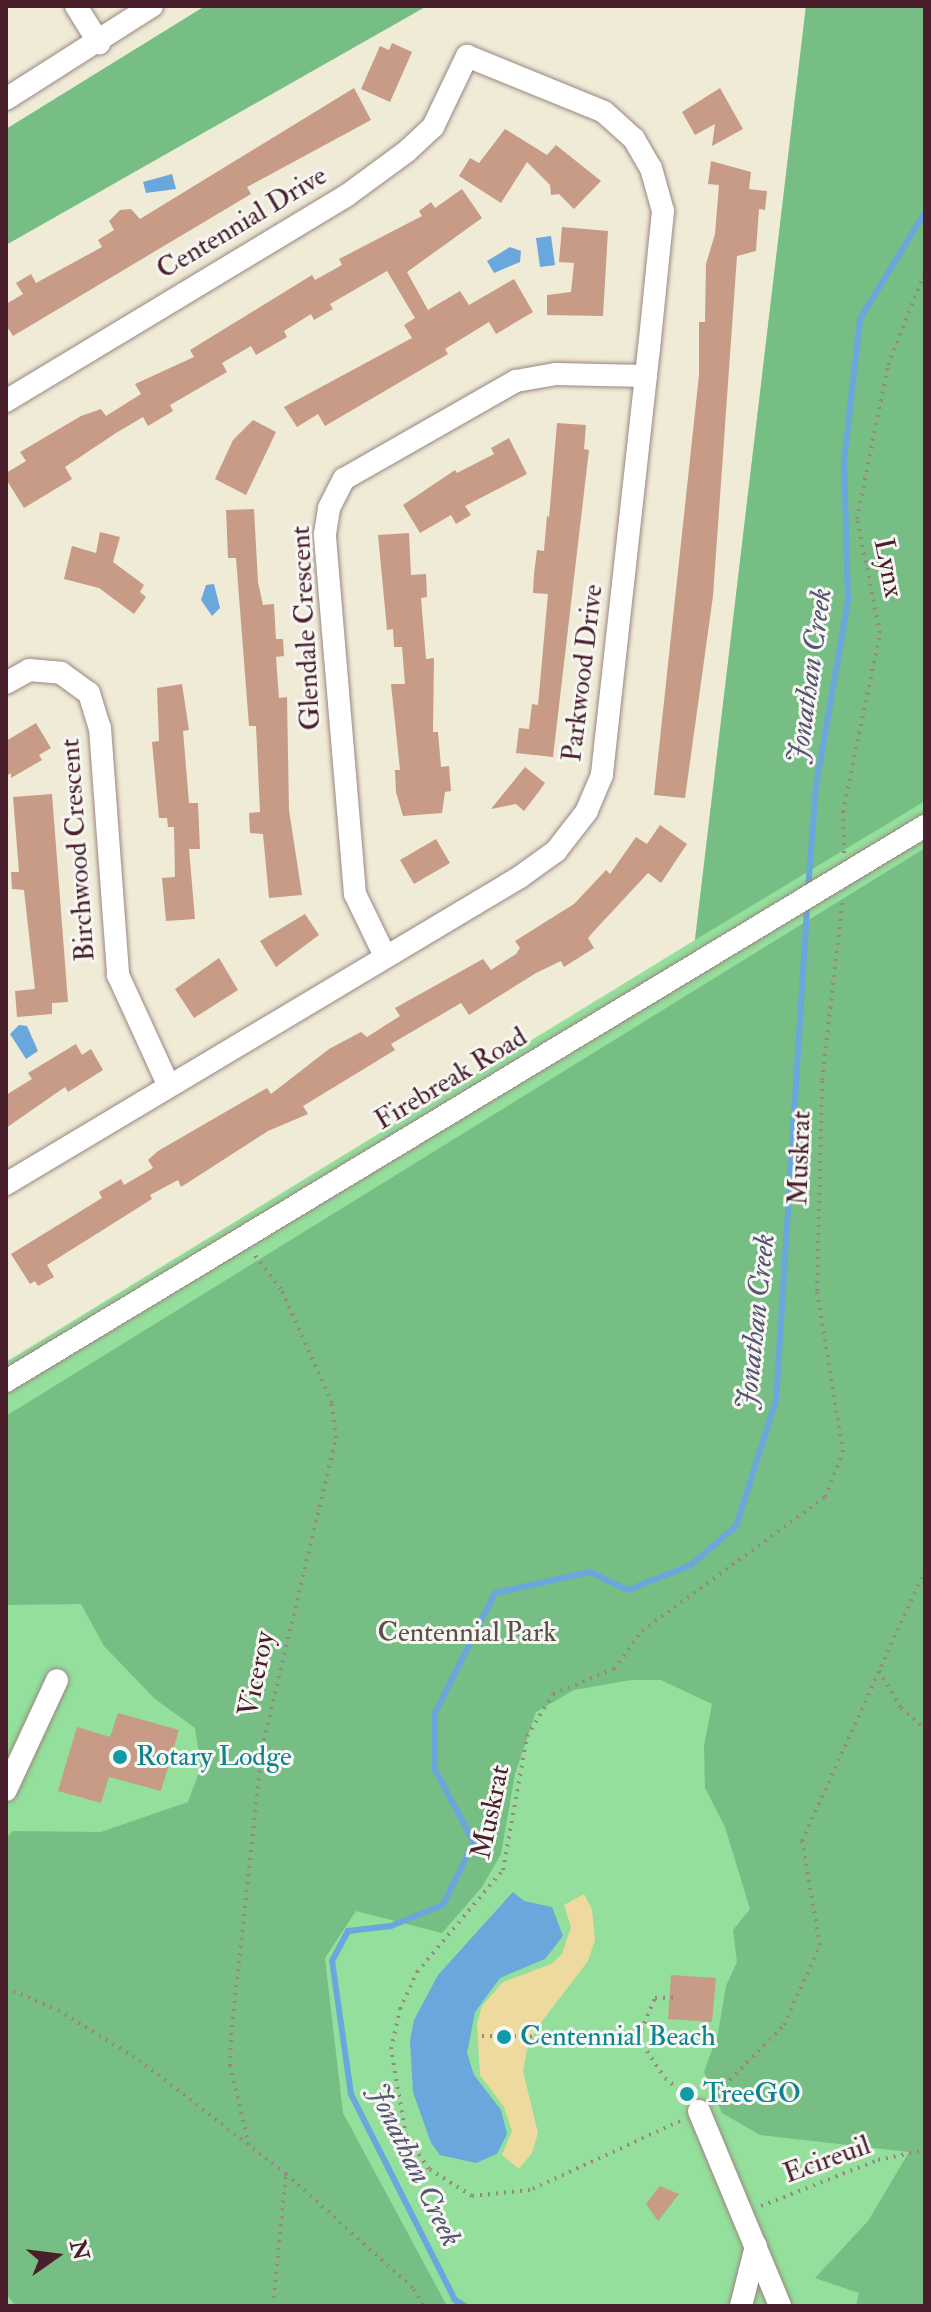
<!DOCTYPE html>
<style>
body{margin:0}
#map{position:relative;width:931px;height:2312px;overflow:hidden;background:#efebd7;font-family:"IM FELL Double Pica",serif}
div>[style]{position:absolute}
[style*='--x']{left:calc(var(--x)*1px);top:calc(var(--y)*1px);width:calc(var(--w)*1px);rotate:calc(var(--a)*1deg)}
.green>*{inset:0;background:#93df9b}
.forest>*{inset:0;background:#76be83}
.sand>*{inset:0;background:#eeda9e}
.water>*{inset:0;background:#6aa7dc}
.stream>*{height:6px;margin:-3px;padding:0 3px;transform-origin:3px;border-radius:3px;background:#6aa7dc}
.building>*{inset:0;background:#c79b86}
.path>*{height:4px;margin-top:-2px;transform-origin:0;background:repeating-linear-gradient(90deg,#9c8581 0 2px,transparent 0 8px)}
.roads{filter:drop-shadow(0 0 2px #9c8581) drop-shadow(0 0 2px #9c8581)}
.minor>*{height:22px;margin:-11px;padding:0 11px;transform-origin:11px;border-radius:11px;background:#fff}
.dots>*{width:22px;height:22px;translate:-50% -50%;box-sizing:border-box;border:4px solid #f6f6f2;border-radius:50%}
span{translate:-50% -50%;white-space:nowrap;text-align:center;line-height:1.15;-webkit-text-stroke:6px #f6f6f2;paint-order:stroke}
.street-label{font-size:28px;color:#4a1f2b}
.park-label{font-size:28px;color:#5c4f47}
.culture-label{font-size:28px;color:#0d838f}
.left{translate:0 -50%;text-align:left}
.water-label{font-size:30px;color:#575572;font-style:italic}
.frame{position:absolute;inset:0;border:8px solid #4a1f2b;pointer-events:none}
.north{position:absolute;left:16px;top:2216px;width:80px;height:80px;-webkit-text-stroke:6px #f6f6f2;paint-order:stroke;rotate:76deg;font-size:22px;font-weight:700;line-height:32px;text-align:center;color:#4a1f2b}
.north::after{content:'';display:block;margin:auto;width:28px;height:36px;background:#4a1f2b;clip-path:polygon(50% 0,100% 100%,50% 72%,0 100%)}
</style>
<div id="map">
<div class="green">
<div style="clip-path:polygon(806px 6px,925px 6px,925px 2306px,6px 2306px,6px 1362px,695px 940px)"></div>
</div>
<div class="forest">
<div style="clip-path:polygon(205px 6px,427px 6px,6px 245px,6px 129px)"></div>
<div style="clip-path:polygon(806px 6px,925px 6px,925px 801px,695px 940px)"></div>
<div style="clip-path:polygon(925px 848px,925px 2306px,856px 2306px,859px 2293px,815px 2278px,868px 2221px,909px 2152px,760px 2135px,722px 2113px,704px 2072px,718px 2033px,726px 1986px,737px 1962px,733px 1930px,750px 1909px,725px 1827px,705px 1788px,704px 1746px,712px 1704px,661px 1680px,631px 1680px,574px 1690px,536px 1712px,515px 1774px,501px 1854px,482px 1887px,442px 1933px,356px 1911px,325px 1958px,343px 2113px,447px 2306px,16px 2306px,6px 2294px,6px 1838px,13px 1831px,101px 1832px,188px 1802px,201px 1767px,195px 1728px,155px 1699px,104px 1646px,81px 1604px,6px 1605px,6px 1416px)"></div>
</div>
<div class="sand">
<div style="clip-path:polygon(584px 1894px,592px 1909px,595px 1940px,588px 1961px,536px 2029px,527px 2050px,523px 2071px,538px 2133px,532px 2153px,519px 2169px,502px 2155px,512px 2131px,504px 2107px,480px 2075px,477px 2024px,482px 2006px,503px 1982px,551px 1964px,562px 1954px,571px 1927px,564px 1905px)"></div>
</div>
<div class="water">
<div style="clip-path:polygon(172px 174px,176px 189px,146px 193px,143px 182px)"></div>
<div style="clip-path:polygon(551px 236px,555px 265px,540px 267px,536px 238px)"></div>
<div style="clip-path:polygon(510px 247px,521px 251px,520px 262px,494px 273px,487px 261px)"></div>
<div style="clip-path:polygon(214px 584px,220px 608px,212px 616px,201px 600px,206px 585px)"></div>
<div style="clip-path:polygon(19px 1025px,27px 1026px,38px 1051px,26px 1059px,10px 1034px)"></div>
<div style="clip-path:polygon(513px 1892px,524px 1901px,552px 1907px,563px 1936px,545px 1959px,500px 1978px,475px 2012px,467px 2053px,474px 2075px,501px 2110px,507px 2134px,497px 2154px,476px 2163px,440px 2155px,431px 2143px,413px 2092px,410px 2041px,414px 2020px,438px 1975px)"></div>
</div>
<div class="stream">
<div style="--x:808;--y:890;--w:104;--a:-85.6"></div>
<div style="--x:816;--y:786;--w:188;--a:-80.2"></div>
<div style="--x:848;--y:601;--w:139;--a:-91.6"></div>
<div style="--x:844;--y:462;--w:144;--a:-83.6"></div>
<div style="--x:860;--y:319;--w:125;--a:-58.7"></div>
<div style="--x:465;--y:2306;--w:12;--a:-149"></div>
<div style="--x:455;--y:2300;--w:231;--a:-116.8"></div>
<div style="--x:351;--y:2094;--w:134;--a:-98.1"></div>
<div style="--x:332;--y:1961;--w:34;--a:-62"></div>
<div style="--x:348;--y:1931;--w:43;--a:-6.6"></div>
<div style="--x:391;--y:1926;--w:56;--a:-22"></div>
<div style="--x:443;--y:1905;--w:70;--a:-63.8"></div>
<div style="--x:474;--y:1842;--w:82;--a:-118.4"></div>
<div style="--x:435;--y:1770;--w:57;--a:-90"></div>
<div style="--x:435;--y:1713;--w:134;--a:-63.4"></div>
<div style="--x:495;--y:1593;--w:97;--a:-12.5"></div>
<div style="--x:590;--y:1572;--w:42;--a:25.3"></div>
<div style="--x:628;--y:1590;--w:68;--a:-21.6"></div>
<div style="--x:691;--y:1565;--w:60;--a:-40.9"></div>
<div style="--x:736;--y:1526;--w:131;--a:-72.3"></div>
<div style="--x:776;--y:1401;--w:497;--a:-86.4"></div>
</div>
<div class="building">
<div style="clip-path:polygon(392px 43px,412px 52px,390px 102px,361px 89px,380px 46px,389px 50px)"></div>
<div style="clip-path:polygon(354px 88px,371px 120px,247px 187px,251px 194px,13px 336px,6px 325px,6px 304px,23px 294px,16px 283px,31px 274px,36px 283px,102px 247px,98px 240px,114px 230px,109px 221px,120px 210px,131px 209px,140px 219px)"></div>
<div style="clip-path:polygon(720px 88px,743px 129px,712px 146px,715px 124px,695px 135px,682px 112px)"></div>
<div style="clip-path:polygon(505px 129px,547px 155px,556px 145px,601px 181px,574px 209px,559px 194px,551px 195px,550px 185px,527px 162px,501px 203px,459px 176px,470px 158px,479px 163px)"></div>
<div style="clip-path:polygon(711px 161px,751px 172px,749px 189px,767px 191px,765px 210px,759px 209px,756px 251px,737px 256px,713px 596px,685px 798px,654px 795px,699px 375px,699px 322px,705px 322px,706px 264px,715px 234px,719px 185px,708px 184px)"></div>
<div style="clip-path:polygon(462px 189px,482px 218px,407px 272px,428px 310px,460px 291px,469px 305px,514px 279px,533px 312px,496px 334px,489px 322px,445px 349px,448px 354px,325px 426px,318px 414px,297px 427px,284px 407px,412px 338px,404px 325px,415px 318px,387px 271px,330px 304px,333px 309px,314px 320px,311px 314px,284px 331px,287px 337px,256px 355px,251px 346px,222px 363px,227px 372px,170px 405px,173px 411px,148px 426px,143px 417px,116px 433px,65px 467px,72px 479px,24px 508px,6px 479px,6px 473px,26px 461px,20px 452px,81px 416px,101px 409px,106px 416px,141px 394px,135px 384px,194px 357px,190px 350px,312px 275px,315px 280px,342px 265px,339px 259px,422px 216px,419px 211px,431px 202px,435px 208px)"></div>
<div style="clip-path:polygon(562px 227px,608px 231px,603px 316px,547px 315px,547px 295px,571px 292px,574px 263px,559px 262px)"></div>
<div style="clip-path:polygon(253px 420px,276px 432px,246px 495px,215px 479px,233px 440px)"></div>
<div style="clip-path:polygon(557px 423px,586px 425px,584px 449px,589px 450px,553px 757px,516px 753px,519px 728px,529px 729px,532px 704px,538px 705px,548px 594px,533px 593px,534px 574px,537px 550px,544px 551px,547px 515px,549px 518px)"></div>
<div style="clip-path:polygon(509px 438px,527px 474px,465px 506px,471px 515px,456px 524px,451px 515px,420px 533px,403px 505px,455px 470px,457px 473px,494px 454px,491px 448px)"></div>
<div style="clip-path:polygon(254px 509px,258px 582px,263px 605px,274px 604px,276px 639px,283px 639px,284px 656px,276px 657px,279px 698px,287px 697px,289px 810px,302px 895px,269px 898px,263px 834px,250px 833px,249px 813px,260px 812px,256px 726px,249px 726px,236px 558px,228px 558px,226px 510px)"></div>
<div style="clip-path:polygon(100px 532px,120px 537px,113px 562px,144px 585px,140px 592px,146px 597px,134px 614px,99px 588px,64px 579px,72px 546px,96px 553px)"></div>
<div style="clip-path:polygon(409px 533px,411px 575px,426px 574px,427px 597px,421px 598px,426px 659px,434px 658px,433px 732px,438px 732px,441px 767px,449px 766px,451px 791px,445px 792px,442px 813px,403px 816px,396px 792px,395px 770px,400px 770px,391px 684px,405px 684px,402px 647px,394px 647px,393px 629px,387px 630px,378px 535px)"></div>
<div style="clip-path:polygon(182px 684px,189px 730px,183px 731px,189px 803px,198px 803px,200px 849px,189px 849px,195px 919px,166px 921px,162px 878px,175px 877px,174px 827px,168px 827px,167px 818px,159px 818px,152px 742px,159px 741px,157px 688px)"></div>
<div style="clip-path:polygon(36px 723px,51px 748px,39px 755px,42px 760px,11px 778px,11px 773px,6px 776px,6px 741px)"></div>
<div style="clip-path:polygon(525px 767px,545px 783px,537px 794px,524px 811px,516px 804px,491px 809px)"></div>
<div style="clip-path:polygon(52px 794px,68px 1002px,52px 1003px,52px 1014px,17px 1017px,15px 991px,35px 989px,24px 890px,12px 889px,11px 872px,19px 872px,13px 797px)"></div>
<div style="clip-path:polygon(660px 825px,687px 844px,661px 883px,648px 873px,594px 931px,588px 938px,594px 948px,564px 967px,561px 961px,536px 973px,469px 1015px,461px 1003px,391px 1044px,395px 1050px,303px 1106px,308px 1114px,268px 1131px,181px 1187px,178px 1180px,150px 1195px,152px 1199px,47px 1265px,54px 1277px,38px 1286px,35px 1281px,30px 1284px,11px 1254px,102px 1198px,99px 1192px,121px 1179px,124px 1185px,153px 1168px,148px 1160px,158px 1151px,267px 1088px,271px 1094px,329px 1049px,361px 1032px,367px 1037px,400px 1016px,395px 1008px,483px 959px,491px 970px,516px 954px,520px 948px,515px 941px,574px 904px,606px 870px,610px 874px,636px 837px,647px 844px)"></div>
<div style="clip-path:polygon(436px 839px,450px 863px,414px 884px,400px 860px)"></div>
<div style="clip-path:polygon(305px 914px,319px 935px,276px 967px,260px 941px)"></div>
<div style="clip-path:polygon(219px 958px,238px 990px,194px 1018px,175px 989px)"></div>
<div style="clip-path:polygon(76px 1044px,82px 1055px,91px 1049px,103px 1070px,68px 1092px,65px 1087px,6px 1128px,6px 1095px,32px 1079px,28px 1073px)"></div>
<div style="clip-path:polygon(118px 1713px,179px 1730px,161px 1791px,109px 1777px,101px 1803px,58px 1791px,77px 1727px,110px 1737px)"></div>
<div style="clip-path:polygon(671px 1975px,716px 1978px,712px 2022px,668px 2019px)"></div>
<div style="clip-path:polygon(660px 2186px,679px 2194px,658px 2221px,646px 2204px)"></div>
</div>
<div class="path">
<div style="--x:844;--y:853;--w:41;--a:-91.4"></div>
<div style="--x:843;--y:812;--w:183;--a:-78.3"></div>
<div style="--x:880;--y:633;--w:116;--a:-101.4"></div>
<div style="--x:857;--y:519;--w:157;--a:-78.6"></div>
<div style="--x:888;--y:365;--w:100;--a:-68.3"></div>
<div style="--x:925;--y:1570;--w:111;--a:114.5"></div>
<div style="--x:879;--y:1671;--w:43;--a:59.3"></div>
<div style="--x:901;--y:1708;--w:32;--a:41"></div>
<div style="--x:6;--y:1988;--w:56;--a:22.9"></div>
<div style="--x:58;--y:2010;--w:95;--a:31.7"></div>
<div style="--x:139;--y:2060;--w:186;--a:37.8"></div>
<div style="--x:286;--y:2174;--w:172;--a:41.9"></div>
<div style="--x:414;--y:2289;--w:19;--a:62"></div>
<div style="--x:482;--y:2036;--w:156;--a:0.7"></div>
<div style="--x:638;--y:2038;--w:48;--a:56"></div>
<div style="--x:665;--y:2078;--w:28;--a:39"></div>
<div style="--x:638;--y:2038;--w:43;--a:-67"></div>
<div style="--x:655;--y:1998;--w:23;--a:-2"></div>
<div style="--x:713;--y:2097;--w:101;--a:-45.4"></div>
<div style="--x:784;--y:2025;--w:88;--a:-65.8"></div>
<div style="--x:820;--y:1945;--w:106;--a:-99.8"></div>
<div style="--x:802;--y:1841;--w:187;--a:-65.6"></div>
<div style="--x:680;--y:2121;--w:165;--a:155.3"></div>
<div style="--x:530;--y:2190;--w:58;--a:174.1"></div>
<div style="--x:472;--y:2196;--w:51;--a:-147.9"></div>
<div style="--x:429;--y:2169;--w:40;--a:-124.9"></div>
<div style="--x:406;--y:2136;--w:88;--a:-99.8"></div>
<div style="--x:391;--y:2049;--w:41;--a:-77.3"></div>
<div style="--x:400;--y:2009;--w:41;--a:-65.3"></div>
<div style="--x:417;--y:1972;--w:133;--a:-49.9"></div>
<div style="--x:503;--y:1870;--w:136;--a:-79.8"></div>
<div style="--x:527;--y:1736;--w:49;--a:-58.2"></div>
<div style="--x:553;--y:1694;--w:66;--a:-22.3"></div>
<div style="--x:614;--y:1669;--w:47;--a:-53.6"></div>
<div style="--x:642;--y:1631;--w:227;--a:-36.2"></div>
<div style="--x:825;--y:1497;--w:48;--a:-68.2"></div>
<div style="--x:843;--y:1452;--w:163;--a:-99.2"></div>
<div style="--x:817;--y:1291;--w:211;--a:-88.6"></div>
<div style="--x:822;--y:1080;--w:183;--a:-83.4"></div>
<div style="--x:249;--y:2145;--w:81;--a:-103.5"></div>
<div style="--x:230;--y:2066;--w:31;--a:-88"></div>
<div style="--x:231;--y:2035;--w:289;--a:-83.8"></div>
<div style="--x:262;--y:1748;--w:319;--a:-76.6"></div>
<div style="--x:336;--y:1438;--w:35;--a:-97"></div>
<div style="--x:332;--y:1403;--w:125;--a:-114.1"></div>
<div style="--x:281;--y:1289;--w:46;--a:-127.9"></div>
<div style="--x:761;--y:2206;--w:126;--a:-21.5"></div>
<div style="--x:878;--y:2160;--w:48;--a:-12"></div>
<div style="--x:273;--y:2306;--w:133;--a:-84.4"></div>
</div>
<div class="roads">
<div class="minor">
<div style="--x:76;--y:6;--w:44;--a:58.1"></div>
<div style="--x:6;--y:99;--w:173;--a:-32.5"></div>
<div style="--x:6;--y:401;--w:397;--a:-31.1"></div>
<div style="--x:346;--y:196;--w:74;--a:-36.3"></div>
<div style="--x:406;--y:152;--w:37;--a:-43"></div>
<div style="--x:433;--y:127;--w:79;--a:-64.4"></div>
<div style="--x:467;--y:56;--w:148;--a:22.2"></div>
<div style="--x:604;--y:112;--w:40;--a:42"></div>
<div style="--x:634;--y:139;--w:34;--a:60"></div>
<div style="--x:651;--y:168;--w:45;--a:74.4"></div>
<div style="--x:663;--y:211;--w:138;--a:95.8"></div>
<div style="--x:649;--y:348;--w:430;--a:96.3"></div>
<div style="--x:602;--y:775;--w:39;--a:113"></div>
<div style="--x:587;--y:811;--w:51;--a:127.8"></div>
<div style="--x:556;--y:851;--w:44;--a:144.2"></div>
<div style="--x:520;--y:877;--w:599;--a:149.15"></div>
<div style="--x:6;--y:683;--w:26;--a:-29"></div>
<div style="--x:29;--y:670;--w:32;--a:5"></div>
<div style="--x:61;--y:673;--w:34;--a:36"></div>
<div style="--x:89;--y:693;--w:37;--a:73"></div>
<div style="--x:100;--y:728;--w:248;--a:85.8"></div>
<div style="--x:118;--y:975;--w:120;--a:65.4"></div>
<div style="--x:384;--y:954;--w:67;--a:-115.8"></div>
<div style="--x:355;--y:894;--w:361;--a:-94.8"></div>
<div style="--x:325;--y:534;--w:26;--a:-81"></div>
<div style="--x:329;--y:508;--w:33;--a:-63"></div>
<div style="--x:344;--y:479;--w:198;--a:-29.7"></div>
<div style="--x:516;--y:381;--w:41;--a:-9.9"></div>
<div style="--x:556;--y:374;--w:90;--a:1.3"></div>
<div style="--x:6;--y:1381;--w:1074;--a:-31.13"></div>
<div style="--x:6;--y:1790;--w:121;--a:-65.1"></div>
<div style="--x:699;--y:2111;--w:211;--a:67.4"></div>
<div style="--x:741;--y:2306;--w:62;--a:-76"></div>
</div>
</div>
<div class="dots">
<div style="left:120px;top:1757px;background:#0f9aa8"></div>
<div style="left:504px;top:2037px;background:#0f9aa8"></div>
<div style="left:687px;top:2094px;background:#0f9aa8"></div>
</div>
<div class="street-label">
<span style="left:242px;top:223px;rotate:-31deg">Centennial Drive</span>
<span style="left:888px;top:568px;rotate:79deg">Lynx</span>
<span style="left:306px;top:628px;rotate:-93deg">Glendale Crescent</span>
<span style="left:583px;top:673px;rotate:-83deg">Parkwood Drive</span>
<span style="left:78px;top:850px;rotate:-94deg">Birchwood Crescent</span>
<span style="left:451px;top:1079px;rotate:-31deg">Firebreak Road</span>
<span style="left:800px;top:1158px;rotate:-88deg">Muskrat</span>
<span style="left:257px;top:1674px;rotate:-78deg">Viceroy</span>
<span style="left:491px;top:1812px;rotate:-78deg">Muskrat</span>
<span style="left:827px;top:2160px;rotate:-20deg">Ecireuil</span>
</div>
<div class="park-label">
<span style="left:467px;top:1633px">Centennial Park</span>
</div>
<div class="culture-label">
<span class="left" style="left:136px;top:1757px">Rotary Lodge</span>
<span class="left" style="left:520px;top:2037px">Centennial Beach</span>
<span class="left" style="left:703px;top:2094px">TreeGO</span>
</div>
<div class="water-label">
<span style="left:810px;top:676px;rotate:-82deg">Jonathan Creek</span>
<span style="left:756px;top:1322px;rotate:-84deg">Jonathan Creek</span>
<span style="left:414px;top:2165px;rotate:64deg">Jonathan Creek</span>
</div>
<div class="frame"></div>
<div class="north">N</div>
</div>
